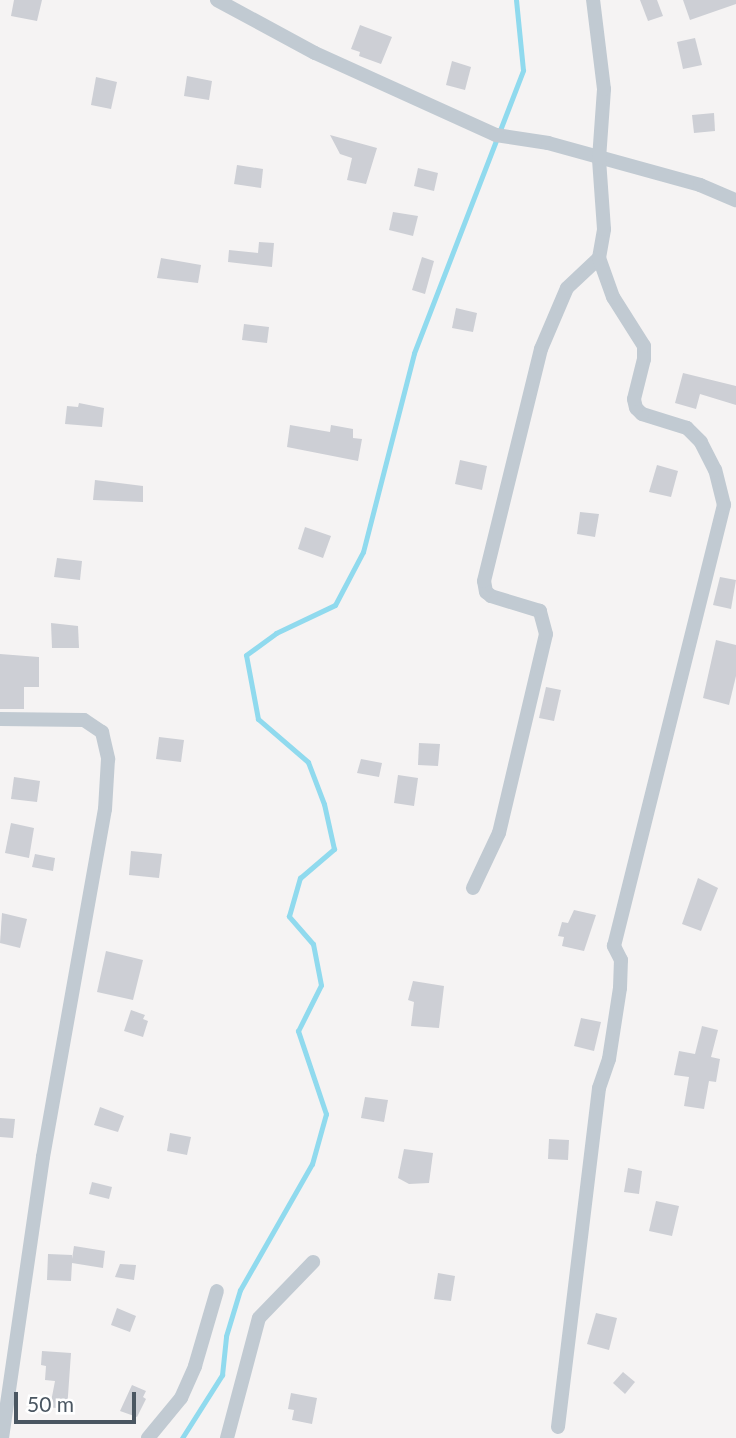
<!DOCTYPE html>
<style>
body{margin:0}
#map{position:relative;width:736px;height:1438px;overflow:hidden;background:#f5f3f3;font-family:Lato,sans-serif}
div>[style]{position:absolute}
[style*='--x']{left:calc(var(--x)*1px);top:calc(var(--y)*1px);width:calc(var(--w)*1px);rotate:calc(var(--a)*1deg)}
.stream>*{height:5px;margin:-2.5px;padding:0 2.5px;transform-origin:2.5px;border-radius:2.5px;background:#90daee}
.building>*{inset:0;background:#cdcfd5}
.minor>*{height:14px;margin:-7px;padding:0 7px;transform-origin:7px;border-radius:7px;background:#c1cad2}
span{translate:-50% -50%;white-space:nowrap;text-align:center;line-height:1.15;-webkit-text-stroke:5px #fff;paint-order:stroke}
.scale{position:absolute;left:14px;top:1392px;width:122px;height:32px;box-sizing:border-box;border:4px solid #4a5661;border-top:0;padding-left:9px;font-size:21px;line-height:24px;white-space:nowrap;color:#4a5661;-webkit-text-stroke:5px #fff;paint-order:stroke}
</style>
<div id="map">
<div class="stream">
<div style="--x:182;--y:1438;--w:75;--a:-57.6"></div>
<div style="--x:222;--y:1375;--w:39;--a:-84"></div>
<div style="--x:226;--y:1336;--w:48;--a:-73.1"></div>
<div style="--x:240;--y:1290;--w:145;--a:-60.3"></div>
<div style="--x:312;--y:1164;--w:52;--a:-74.4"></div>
<div style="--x:326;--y:1114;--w:88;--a:-108.6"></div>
<div style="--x:298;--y:1031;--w:51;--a:-63.4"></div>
<div style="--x:321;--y:985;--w:42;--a:-101"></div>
<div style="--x:313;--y:944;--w:37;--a:-131"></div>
<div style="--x:289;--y:916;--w:40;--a:-74"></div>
<div style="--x:300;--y:878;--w:45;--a:-40.5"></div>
<div style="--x:334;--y:849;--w:46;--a:-102.5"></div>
<div style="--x:324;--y:804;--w:45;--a:-110.9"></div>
<div style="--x:308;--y:762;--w:66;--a:-139.3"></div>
<div style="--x:258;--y:719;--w:65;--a:-100.6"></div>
<div style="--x:246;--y:655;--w:37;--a:-36"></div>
<div style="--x:276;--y:633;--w:65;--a:-25.4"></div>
<div style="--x:335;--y:605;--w:60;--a:-62.2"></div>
<div style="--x:363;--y:552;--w:205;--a:-75.6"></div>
<div style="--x:414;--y:353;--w:303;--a:-68.9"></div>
<div style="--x:523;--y:70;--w:70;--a:-95.7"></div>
</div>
<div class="building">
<div style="clip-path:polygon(14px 0,42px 0,37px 21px,11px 16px)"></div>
<div style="clip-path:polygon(640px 0,657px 0,663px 16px,648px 21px)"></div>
<div style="clip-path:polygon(683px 0,736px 0,736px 4px,690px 20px)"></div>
<div style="clip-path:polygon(360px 25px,392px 37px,381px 64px,359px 56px,360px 52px,351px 49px)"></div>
<div style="clip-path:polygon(695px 38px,702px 65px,683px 69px,677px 42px)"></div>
<div style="clip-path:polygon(452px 61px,471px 67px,465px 90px,446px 85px)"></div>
<div style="clip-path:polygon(187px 76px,212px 81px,209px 100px,184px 96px)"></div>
<div style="clip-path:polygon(96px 77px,117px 82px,111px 109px,91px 105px)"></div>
<div style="clip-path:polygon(714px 113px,715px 131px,694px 133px,692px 115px)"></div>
<div style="clip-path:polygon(330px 135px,377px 148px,366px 184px,347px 180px,352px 158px,340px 154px)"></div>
<div style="clip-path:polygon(237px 165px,263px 169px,261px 188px,234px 184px)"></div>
<div style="clip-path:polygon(418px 168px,438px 173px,434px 191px,414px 186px)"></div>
<div style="clip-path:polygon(393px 212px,418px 216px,413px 236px,389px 230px)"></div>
<div style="clip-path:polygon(259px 242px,274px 243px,272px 267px,228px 262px,229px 250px,258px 253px)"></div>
<div style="clip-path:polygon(422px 257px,434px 261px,425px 294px,412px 290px)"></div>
<div style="clip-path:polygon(161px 258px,201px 265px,198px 283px,157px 278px)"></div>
<div style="clip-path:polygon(456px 308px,477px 313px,473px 332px,452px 328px)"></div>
<div style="clip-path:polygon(244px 324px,269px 327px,267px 343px,242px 340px)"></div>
<div style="clip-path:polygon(683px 373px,736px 386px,736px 405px,700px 394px,696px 409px,675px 403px)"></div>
<div style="clip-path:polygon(79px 403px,104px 408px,102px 427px,65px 424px,67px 406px,78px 407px)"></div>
<div style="clip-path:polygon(290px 425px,330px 432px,331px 425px,353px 429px,353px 438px,362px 439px,358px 461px,287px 447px)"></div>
<div style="clip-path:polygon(460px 460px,487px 466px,482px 490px,455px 484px)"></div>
<div style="clip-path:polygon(657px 465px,678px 471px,671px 497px,649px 492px)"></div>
<div style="clip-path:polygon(95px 480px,143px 486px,143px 502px,93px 500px)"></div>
<div style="clip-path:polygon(580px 512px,599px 514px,595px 537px,577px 534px)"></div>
<div style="clip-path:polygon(305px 527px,331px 536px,323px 558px,298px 549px)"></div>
<div style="clip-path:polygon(57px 558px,82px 561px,80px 580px,54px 577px)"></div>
<div style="clip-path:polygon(720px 577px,736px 580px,731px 609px,713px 605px)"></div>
<div style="clip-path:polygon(51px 623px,78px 626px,79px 648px,52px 648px)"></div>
<div style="clip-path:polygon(716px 640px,736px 645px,736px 676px,729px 705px,703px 698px)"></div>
<div style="clip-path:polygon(0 654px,39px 657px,39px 687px,24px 687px,24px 709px,0 709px)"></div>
<div style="clip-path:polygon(546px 687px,561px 690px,554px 721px,539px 718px)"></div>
<div style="clip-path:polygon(159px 737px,184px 740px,181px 762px,156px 759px)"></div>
<div style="clip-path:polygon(419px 743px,440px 744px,438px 766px,418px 765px)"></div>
<div style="clip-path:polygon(361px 759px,382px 763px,379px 777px,357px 773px)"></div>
<div style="clip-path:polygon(398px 775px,418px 778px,414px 806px,394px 803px)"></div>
<div style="clip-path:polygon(14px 777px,40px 781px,37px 802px,11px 799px)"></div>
<div style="clip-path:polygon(11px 823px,34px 828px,29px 858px,5px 853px)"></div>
<div style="clip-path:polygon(131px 851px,162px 854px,159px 878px,129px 875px)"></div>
<div style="clip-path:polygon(35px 854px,55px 858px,53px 871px,32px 867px)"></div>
<div style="clip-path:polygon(698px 878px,718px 888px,701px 931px,682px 924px)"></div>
<div style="clip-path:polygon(574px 910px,596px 915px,584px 951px,562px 946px,564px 937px,558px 936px,562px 922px,568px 923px)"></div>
<div style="clip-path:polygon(2px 913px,27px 919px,20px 948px,0 943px)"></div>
<div style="clip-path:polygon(106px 951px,143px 960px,133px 1000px,97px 992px)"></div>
<div style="clip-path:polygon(413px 981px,444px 986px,439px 1028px,411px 1026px,414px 1002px,408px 1000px)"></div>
<div style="clip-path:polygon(131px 1010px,145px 1015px,143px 1019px,148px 1021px,143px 1037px,124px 1031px)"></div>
<div style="clip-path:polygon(581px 1018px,601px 1022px,594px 1051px,574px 1046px)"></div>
<div style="clip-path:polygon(702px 1026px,718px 1030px,711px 1057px,720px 1059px,716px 1082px,709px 1081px,704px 1109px,684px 1106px,689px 1077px,674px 1075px,679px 1051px,695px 1054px)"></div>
<div style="clip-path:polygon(365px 1097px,388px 1100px,384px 1122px,361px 1118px)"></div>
<div style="clip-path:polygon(100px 1107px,124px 1116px,118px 1132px,94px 1125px)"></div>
<div style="clip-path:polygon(0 1118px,15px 1119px,13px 1138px,0 1137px)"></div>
<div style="clip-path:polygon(170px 1133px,191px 1137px,187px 1155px,167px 1151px)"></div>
<div style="clip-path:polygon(549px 1139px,569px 1140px,568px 1160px,548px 1159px)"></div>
<div style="clip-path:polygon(404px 1149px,433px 1153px,429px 1183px,409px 1184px,398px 1178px)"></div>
<div style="clip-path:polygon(628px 1168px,642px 1171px,639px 1194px,624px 1192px)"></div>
<div style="clip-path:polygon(92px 1182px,112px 1187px,109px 1199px,89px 1194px)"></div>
<div style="clip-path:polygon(656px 1201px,679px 1206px,672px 1236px,649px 1231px)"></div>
<div style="clip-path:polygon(74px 1246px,105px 1251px,103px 1268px,72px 1263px,71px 1281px,47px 1280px,48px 1254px,72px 1255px,72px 1259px)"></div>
<div style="clip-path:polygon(120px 1264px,136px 1265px,134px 1280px,115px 1277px)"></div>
<div style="clip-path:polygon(438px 1273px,455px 1276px,451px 1301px,434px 1299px)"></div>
<div style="clip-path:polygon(117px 1308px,136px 1316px,130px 1332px,111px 1325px)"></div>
<div style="clip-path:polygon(596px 1313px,617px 1318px,609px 1350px,587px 1344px)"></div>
<div style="clip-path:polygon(42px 1351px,71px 1353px,67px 1410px,50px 1407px,55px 1381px,45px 1380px,46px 1366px,41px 1365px)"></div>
<div style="clip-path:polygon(623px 1372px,635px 1382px,625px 1394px,613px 1383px)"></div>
<div style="clip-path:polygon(132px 1385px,146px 1391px,143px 1397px,146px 1399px,137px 1417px,120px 1411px)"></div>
<div style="clip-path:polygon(291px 1393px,317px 1398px,312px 1424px,292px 1420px,294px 1410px,288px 1409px)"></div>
</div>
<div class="minor">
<div style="--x:217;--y:0;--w:111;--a:28.4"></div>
<div style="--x:315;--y:53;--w:199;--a:24.4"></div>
<div style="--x:496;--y:135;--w:53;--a:8.7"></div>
<div style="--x:548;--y:143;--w:158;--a:15.4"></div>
<div style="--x:700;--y:185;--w:39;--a:23"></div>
<div style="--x:0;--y:719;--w:84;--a:0.7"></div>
<div style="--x:84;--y:720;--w:22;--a:34"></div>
<div style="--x:102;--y:732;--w:28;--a:77"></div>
<div style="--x:108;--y:759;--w:50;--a:93.4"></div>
<div style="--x:105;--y:809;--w:353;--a:100.1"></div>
<div style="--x:43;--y:1157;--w:284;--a:98.3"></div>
<div style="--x:473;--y:888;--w:61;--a:-64.7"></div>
<div style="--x:499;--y:833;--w:204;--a:-76.7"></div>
<div style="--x:546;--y:634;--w:24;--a:-105"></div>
<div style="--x:540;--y:611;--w:51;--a:-163"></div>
<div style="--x:491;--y:596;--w:6;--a:-141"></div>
<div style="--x:486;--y:592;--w:11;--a:-100"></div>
<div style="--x:484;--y:581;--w:239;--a:-76.2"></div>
<div style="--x:541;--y:349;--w:66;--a:-66.9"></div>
<div style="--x:567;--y:288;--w:44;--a:-43.2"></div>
<div style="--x:558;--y:1427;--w:341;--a:-83.1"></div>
<div style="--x:599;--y:1088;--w:31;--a:-71"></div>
<div style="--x:609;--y:1059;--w:72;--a:-81.2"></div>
<div style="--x:620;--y:988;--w:28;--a:-88"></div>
<div style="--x:621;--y:960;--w:16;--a:-117"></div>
<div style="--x:614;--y:946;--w:455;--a:-76"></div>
<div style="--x:724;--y:505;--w:36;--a:-104"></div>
<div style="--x:715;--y:470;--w:31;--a:-117"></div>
<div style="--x:701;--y:442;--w:20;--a:-135"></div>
<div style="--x:687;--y:428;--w:47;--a:-162.7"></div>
<div style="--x:642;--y:414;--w:8;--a:-135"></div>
<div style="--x:636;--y:408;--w:9;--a:-103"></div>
<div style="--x:634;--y:399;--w:41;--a:-76"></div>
<div style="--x:644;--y:359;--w:13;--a:-90"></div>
<div style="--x:644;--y:346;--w:58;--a:-122.3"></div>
<div style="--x:613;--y:297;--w:41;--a:-109.7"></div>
<div style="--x:599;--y:258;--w:29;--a:-80"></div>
<div style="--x:604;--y:229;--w:70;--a:-94.1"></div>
<div style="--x:599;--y:159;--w:70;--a:-85.9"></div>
<div style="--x:604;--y:89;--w:90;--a:-97"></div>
<div style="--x:148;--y:1438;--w:52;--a:-50.5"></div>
<div style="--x:181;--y:1398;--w:35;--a:-66"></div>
<div style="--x:195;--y:1366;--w:78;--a:-73.7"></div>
<div style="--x:227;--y:1438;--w:124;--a:-75.1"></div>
<div style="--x:259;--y:1318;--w:78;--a:-46"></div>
</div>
<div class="scale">50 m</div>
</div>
